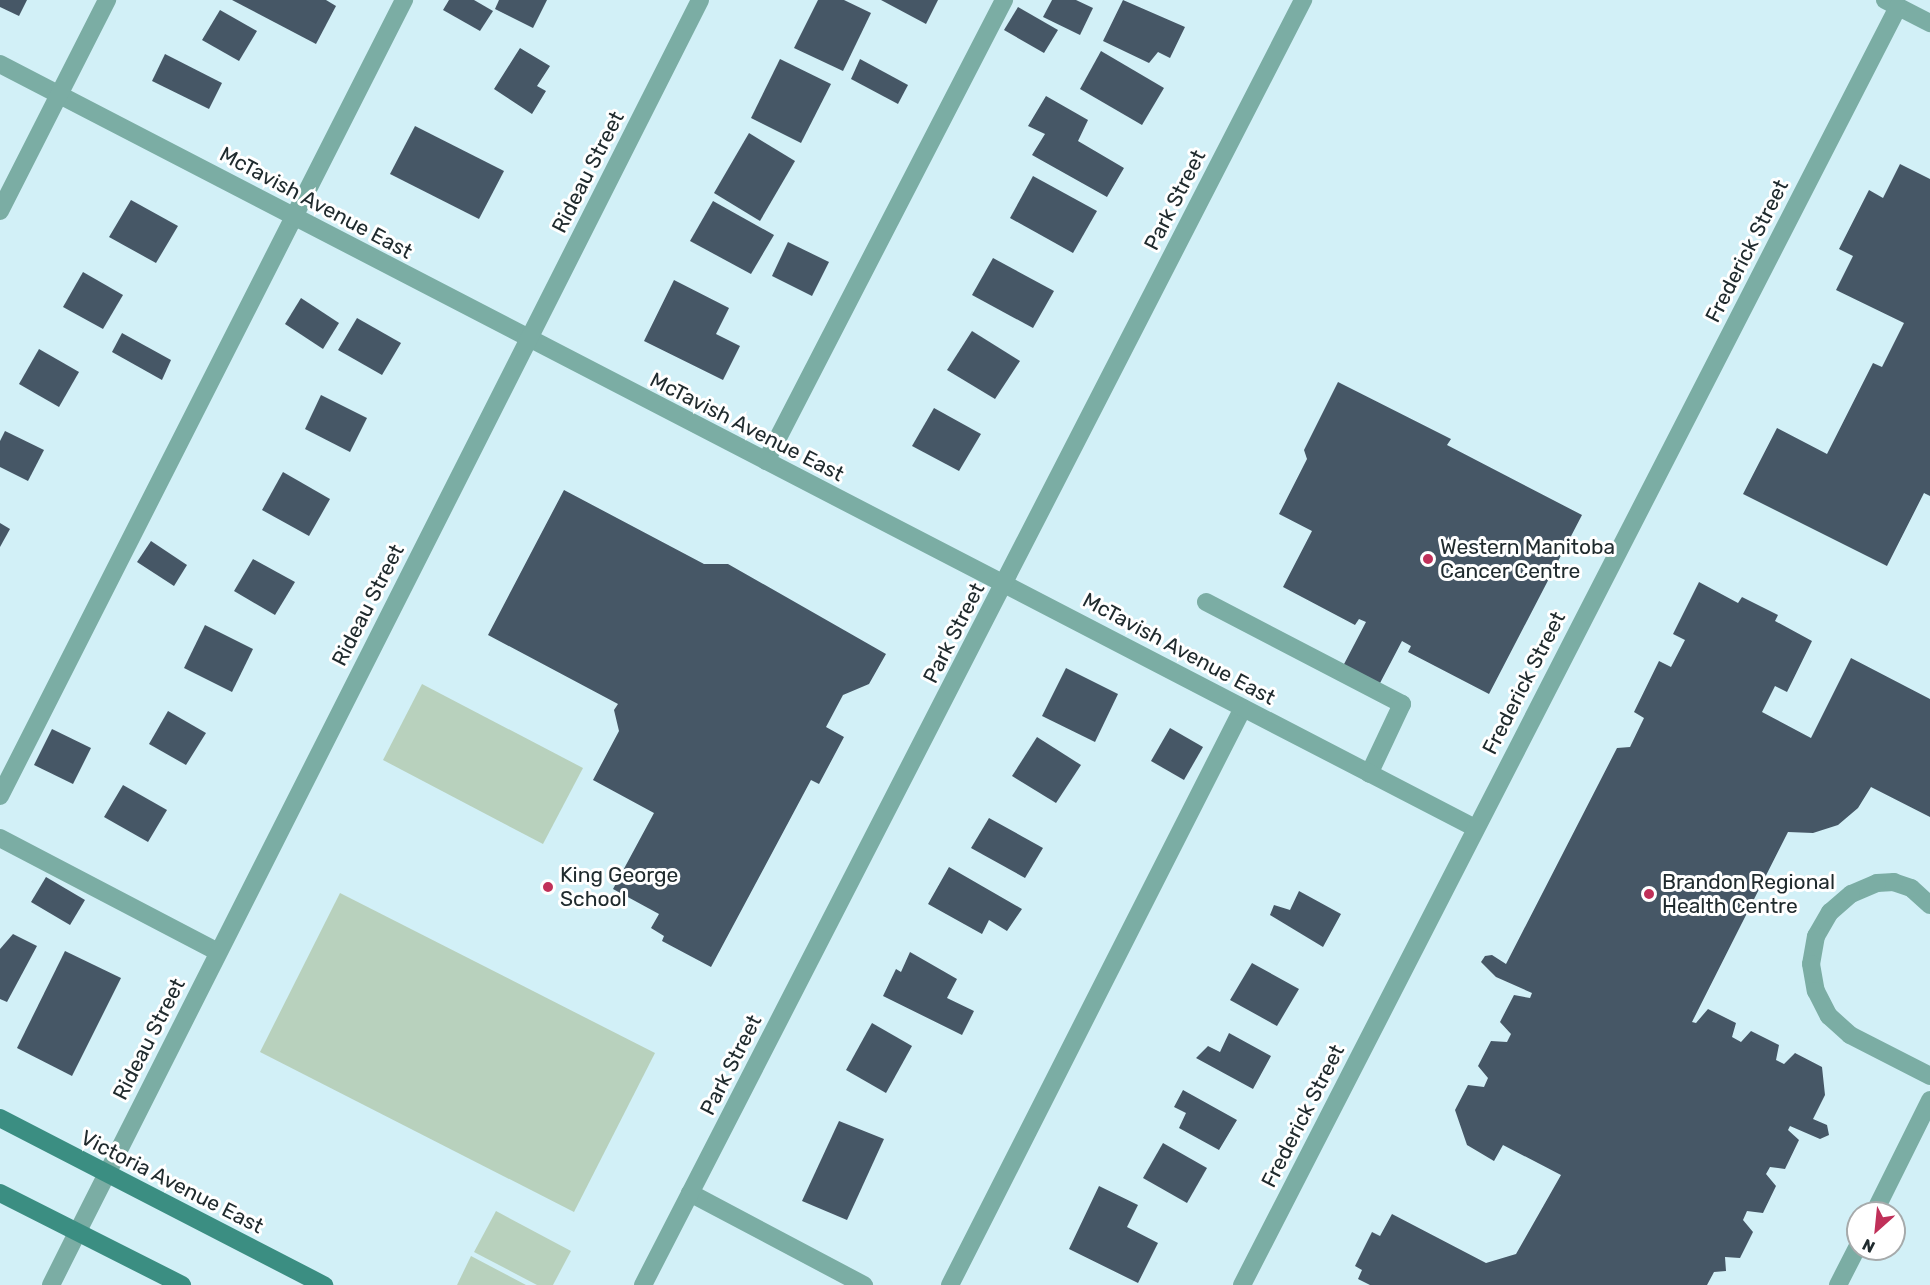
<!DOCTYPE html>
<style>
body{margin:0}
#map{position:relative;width:1930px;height:1285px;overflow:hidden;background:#d2f0f7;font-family:Rubik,sans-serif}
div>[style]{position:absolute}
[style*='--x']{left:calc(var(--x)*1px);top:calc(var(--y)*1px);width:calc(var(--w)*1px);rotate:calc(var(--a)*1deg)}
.green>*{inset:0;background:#b8d1bd}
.building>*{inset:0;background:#465766}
.lane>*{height:18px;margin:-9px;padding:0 9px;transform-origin:9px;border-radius:9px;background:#7bada4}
.street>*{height:18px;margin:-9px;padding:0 9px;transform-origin:9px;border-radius:9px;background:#7bada4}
.secondary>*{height:18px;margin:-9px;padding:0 9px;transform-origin:9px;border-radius:9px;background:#3b8e82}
.dots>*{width:16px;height:16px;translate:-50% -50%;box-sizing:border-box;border:3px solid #fff;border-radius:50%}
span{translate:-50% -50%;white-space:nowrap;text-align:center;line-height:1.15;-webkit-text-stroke:6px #fff;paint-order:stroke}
.street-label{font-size:21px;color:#202b2e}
.poi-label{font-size:21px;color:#202b2e}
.left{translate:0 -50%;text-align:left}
.north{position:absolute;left:1846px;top:1201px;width:60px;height:60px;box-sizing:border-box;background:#fff;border:2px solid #a6aaab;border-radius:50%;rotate:207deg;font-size:16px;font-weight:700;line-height:24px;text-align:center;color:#202b2e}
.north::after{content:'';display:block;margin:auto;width:21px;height:27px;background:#c03059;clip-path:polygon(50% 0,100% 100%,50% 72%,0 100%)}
</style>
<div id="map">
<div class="green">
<div style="clip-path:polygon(422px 684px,583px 768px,543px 844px,383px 760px)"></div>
<div style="clip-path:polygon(340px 893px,655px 1053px,574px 1212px,260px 1052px)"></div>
<div style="clip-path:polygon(496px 1211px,571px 1251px,553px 1285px,537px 1285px,474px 1252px)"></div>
<div style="clip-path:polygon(471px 1256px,526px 1285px,457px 1285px)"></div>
</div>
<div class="building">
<div style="clip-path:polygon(0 0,27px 0,19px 16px,0 7px)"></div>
<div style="clip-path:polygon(232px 0,326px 0,336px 6px,316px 44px)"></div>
<div style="clip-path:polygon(449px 0,474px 0,493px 11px,480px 31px,443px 10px)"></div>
<div style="clip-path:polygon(499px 0,547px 0,533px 28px,495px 9px)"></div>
<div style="clip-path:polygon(818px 0,844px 0,871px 13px,843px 71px,794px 48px)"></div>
<div style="clip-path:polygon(881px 0,938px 0,926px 24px)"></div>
<div style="clip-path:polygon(1052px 0,1076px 0,1093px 8px,1080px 35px,1043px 17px)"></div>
<div style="clip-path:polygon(1123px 0,1185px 27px,1170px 58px,1158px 52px,1149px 63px,1103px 41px)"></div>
<div style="clip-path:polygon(1018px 7px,1058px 30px,1044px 53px,1004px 30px)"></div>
<div style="clip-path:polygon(220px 10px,257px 31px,239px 61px,202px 40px)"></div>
<div style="clip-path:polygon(520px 48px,550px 66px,537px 86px,546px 91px,532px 114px,494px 89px)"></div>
<div style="clip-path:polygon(1101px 51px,1164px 88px,1142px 125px,1080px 89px)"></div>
<div style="clip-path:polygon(165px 54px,222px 83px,209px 109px,152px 81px)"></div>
<div style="clip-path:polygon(780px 59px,831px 84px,801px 143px,751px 118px)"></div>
<div style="clip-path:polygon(860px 59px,908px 85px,898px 104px,851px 79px)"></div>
<div style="clip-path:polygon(1046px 96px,1088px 120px,1078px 141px,1124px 168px,1107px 197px,1032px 155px,1045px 134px,1028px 126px)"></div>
<div style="clip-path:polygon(415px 126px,504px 171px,479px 219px,390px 174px)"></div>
<div style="clip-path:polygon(749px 133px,795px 161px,760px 221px,714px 193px)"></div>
<div style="clip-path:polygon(1900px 164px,1930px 179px,1930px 496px,1924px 493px,1887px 566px,1743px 494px,1777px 428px,1827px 454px,1873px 363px,1882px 367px,1904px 323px,1836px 290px,1853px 256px,1839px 249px,1869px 190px,1883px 198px)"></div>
<div style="clip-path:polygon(1033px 176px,1097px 211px,1073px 253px,1010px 218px)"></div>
<div style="clip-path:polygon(131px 200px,178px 226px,156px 263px,109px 237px)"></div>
<div style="clip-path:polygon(713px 201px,774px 235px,751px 274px,690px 241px)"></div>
<div style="clip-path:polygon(788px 242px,829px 262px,812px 296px,772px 276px)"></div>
<div style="clip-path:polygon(993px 258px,1054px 291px,1033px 328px,972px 295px)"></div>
<div style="clip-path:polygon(83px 272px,123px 295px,103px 329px,63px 307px)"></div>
<div style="clip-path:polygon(674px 280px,729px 308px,716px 334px,740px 346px,723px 380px,644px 341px)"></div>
<div style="clip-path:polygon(301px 298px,339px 323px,323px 349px,285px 324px)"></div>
<div style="clip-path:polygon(357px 318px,401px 343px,382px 375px,338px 350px)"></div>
<div style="clip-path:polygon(972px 331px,1020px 361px,995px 399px,947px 370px)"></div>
<div style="clip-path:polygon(122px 333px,171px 360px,162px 380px,112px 352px)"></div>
<div style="clip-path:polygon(39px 349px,79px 372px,59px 407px,19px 384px)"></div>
<div style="clip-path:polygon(1338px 382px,1451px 439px,1447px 445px,1582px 515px,1489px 694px,1408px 652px,1411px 646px,1402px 641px,1379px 685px,1343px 666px,1366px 622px,1359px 619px,1355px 625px,1283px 587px,1312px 531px,1279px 514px,1307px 459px,1304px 450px)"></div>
<div style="clip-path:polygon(321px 395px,367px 418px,350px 452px,305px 429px)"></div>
<div style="clip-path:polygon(934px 408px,981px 434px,959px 471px,912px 446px)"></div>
<div style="clip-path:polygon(5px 431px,44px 450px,28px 481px,0 467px,0 441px)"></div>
<div style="clip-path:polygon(283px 472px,330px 499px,309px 536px,262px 510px)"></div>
<div style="clip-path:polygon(564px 490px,704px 564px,728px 564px,886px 654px,869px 684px,843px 695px,826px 727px,844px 737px,819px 784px,811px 780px,711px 967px,662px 941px,664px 936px,651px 928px,659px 914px,613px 889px,654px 813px,593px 780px,619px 731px,614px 710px,618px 704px,488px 635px)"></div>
<div style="clip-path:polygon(0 523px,10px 529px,0 547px)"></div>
<div style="clip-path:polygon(151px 541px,187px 565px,174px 586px,137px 562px)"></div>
<div style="clip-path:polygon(253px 559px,295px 582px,275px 615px,234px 591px)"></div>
<div style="clip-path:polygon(1699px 582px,1738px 603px,1742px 597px,1778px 615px,1775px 621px,1812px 641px,1787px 692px,1775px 686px,1762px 712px,1811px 738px,1851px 658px,1930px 699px,1930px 817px,1871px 787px,1858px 808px,1838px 825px,1813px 833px,1788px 832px,1692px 1022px,1696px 1023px,1708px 1009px,1736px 1023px,1732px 1037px,1741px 1042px,1751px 1031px,1779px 1045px,1776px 1060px,1784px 1064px,1795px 1053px,1822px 1067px,1825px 1095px,1813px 1119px,1827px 1125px,1829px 1135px,1820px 1139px,1790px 1126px,1788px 1130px,1799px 1140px,1785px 1169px,1770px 1167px,1766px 1174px,1776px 1186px,1763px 1213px,1747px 1211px,1743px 1220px,1753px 1232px,1740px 1258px,1725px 1257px,1726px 1271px,1714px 1272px,1707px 1285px,1370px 1285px,1358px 1279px,1362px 1270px,1355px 1266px,1372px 1232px,1380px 1236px,1392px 1214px,1486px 1263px,1516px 1254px,1561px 1175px,1503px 1145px,1494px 1161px,1467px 1145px,1455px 1110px,1468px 1085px,1484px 1087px,1488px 1078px,1478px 1066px,1491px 1041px,1507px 1042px,1511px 1034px,1500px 1022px,1514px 995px,1530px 998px,1532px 993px,1496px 977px,1481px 962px,1485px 956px,1492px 955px,1506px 964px,1617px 748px,1630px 747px,1644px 718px,1634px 712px,1659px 661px,1671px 667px,1685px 640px,1673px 634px)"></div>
<div style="clip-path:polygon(205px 625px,253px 649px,232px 692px,184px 668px)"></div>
<div style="clip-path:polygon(1066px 668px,1118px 694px,1095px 742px,1042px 716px)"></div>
<div style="clip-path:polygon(168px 711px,206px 733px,186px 765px,149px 744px)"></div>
<div style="clip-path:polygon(1170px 728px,1203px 747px,1184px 780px,1151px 761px)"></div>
<div style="clip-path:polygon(52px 729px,91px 748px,73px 784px,34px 765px)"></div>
<div style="clip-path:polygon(1037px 737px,1081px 765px,1056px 803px,1012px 776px)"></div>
<div style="clip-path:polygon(123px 785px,167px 810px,148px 842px,104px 817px)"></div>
<div style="clip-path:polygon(989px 818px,1043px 848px,1025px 878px,971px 848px)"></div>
<div style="clip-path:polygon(949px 867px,1022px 909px,1007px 931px,989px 920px,982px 934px,928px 904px)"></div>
<div style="clip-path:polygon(46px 877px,85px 900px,70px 925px,31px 902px)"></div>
<div style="clip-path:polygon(1299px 891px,1341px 914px,1323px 947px,1270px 915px,1274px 905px,1290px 910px)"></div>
<div style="clip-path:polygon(13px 934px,37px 946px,7px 1002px,0 999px,0 949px)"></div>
<div style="clip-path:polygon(65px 951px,121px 978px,72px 1076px,17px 1048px)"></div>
<div style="clip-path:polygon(910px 952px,957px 979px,947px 998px,974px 1011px,962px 1035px,883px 996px,896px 969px,901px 972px)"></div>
<div style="clip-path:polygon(1252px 963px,1299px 989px,1277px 1026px,1230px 1000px)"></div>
<div style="clip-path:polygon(872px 1023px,912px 1046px,886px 1093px,846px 1070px)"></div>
<div style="clip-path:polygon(1229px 1033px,1271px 1056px,1253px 1089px,1196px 1058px,1208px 1046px,1220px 1052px)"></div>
<div style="clip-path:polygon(1183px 1090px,1237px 1120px,1219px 1150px,1179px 1128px,1186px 1113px,1174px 1107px)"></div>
<div style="clip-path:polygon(839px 1121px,884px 1139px,847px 1220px,802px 1201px)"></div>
<div style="clip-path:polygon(1163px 1143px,1207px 1168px,1187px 1203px,1143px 1178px)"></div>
<div style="clip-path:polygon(1099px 1186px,1138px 1205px,1127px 1227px,1158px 1243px,1138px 1283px,1069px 1249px)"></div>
</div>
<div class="lane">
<div style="--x:766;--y:461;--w:519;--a:-62.69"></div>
<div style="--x:1206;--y:602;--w:221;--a:27.5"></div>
<div style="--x:1402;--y:704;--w:77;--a:115.2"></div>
<div style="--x:0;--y:796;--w:893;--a:-63.09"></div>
<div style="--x:0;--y:838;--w:246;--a:27.6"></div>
<div style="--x:690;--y:1193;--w:197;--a:27.9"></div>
<div style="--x:51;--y:1285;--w:60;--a:-63.4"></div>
<div style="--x:950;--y:1285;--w:647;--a:-63.08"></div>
</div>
<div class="street">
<div style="--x:1885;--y:0;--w:51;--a:27.1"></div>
<div style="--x:0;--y:64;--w:1661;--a:27.38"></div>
<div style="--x:0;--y:211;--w:237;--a:-63.1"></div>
<div style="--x:1930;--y:905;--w:25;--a:-138"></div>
<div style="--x:1911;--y:888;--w:18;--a:-161"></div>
<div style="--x:1894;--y:882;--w:17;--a:177"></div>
<div style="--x:1877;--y:883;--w:28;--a:157"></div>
<div style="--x:1851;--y:894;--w:28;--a:139"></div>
<div style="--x:1830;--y:912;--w:28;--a:120"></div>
<div style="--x:1816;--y:936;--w:28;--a:100"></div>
<div style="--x:1811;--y:964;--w:27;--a:80"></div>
<div style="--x:1816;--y:991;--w:28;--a:63"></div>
<div style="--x:1829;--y:1016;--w:28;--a:42"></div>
<div style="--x:1850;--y:1035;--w:90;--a:27.1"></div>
<div style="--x:1874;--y:1213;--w:126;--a:-63.6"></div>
<div style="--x:78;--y:1231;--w:1379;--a:-63.19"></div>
<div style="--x:643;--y:1285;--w:1445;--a:-62.81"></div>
<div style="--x:1242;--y:1285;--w:1437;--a:-62.83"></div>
<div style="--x:1838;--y:1285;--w:44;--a:-62.9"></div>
</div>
<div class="secondary">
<div style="--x:0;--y:1118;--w:365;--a:27.3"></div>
<div style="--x:0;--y:1193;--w:204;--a:26.8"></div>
</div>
<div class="dots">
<div style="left:1428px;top:559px;background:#c03059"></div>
<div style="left:548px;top:887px;background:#c03059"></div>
<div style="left:1649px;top:894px;background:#c03059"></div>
</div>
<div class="street-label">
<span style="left:588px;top:172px;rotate:-63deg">Rideau Street</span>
<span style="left:1175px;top:200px;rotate:-63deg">Park Street</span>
<span style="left:316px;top:203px;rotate:28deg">McTavish Avenue East</span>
<span style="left:1747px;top:251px;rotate:-63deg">Frederick Street</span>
<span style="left:747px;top:427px;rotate:27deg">McTavish Avenue East</span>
<span style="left:368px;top:605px;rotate:-63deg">Rideau Street</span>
<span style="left:954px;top:633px;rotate:-63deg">Park Street</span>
<span style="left:1179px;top:649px;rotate:28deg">McTavish Avenue East</span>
<span style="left:1524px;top:683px;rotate:-63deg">Frederick Street</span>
<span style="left:149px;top:1039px;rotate:-63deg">Rideau Street</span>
<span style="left:731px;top:1065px;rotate:-63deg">Park Street</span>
<span style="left:1303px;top:1116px;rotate:-63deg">Frederick Street</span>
<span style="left:172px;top:1182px;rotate:27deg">Victoria Avenue East</span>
</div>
<div class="poi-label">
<span class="left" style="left:1440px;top:559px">Western Manitoba<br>Cancer Centre</span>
<span class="left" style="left:560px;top:887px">King George<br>School</span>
<span class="left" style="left:1662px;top:894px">Brandon Regional<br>Health Centre</span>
</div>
<div class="north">N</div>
</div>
